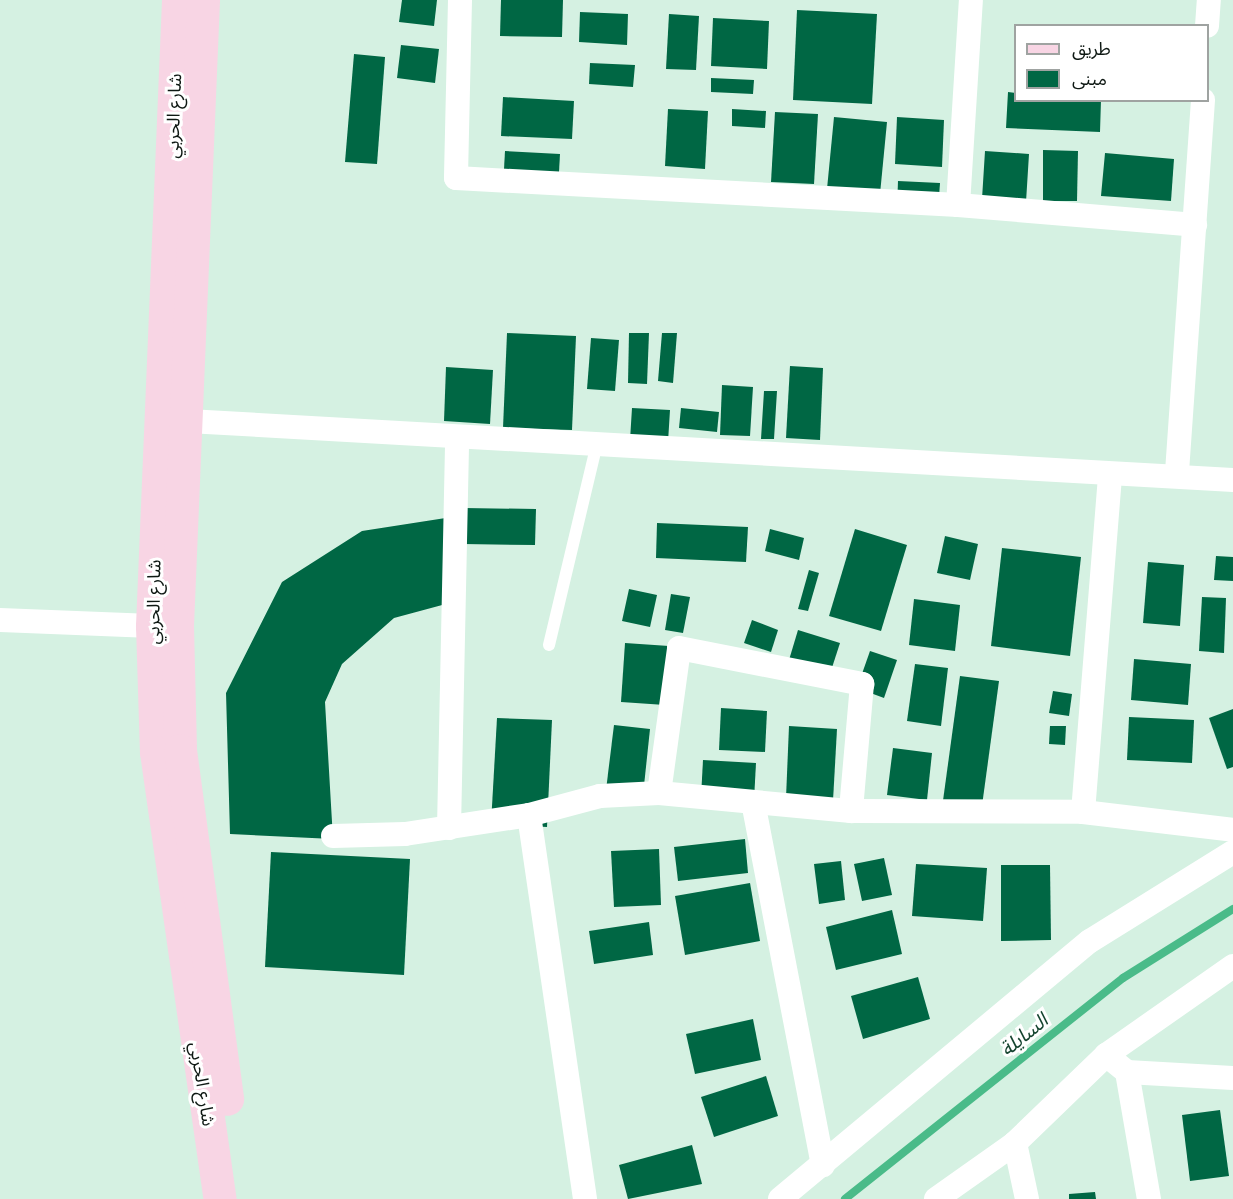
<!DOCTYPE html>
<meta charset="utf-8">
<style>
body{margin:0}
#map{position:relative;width:1233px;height:1199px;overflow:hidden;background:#d5f1e2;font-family:Poppins,"Noto Sans Arabic",sans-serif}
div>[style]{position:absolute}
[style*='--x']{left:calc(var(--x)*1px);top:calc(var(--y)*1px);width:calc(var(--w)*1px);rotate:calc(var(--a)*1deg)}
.stream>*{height:8px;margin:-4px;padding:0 4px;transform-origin:4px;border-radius:4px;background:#4abb89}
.building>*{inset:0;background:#006744}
.lane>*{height:12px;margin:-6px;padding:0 6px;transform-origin:6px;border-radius:6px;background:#fff}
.street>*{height:24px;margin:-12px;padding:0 12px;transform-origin:12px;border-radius:12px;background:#fff}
.secondary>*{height:33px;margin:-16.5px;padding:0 16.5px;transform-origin:16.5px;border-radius:16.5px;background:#f8d5e4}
span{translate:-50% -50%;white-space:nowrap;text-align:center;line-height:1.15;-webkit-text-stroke:6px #fff;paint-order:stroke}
.street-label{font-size:18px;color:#0e1813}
.water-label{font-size:20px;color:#164530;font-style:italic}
.legend{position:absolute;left:1014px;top:24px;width:195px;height:78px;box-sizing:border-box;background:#fff;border:2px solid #9fa3a1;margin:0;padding:8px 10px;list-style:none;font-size:18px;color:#0e1813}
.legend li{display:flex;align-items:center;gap:12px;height:30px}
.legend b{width:30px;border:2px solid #9fa3a1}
</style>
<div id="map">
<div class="stream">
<div style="--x:845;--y:1199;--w:355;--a:-38.5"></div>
<div style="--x:1123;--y:978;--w:130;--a:-32.1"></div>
</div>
<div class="building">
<div style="clip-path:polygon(402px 0,437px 0,434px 26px,399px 22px)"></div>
<div style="clip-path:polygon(501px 0,563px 0,562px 37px,500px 36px)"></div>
<div style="clip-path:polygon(797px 10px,877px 14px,872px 104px,793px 100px)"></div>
<div style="clip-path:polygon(580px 12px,628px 14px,627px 45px,579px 42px)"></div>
<div style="clip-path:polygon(669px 14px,699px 16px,696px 70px,666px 69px)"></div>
<div style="clip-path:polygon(713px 18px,769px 21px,767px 69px,711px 66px)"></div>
<div style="clip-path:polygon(401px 45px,439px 49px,435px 83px,397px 78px)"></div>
<div style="clip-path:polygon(354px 54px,385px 57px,377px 164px,345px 162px)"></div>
<div style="clip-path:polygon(590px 63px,635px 65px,633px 87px,589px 84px)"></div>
<div style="clip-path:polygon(711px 78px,754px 80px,753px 94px,711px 92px)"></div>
<div style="clip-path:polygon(1008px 92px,1016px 93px,1016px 100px,1101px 100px,1100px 132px,1006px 128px)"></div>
<div style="clip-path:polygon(503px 97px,574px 101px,572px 139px,501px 136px)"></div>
<div style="clip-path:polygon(668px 109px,708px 111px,705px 169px,665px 166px)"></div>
<div style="clip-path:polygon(732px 109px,766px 111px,765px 128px,732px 126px)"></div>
<div style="clip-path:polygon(775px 112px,818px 114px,814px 184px,771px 182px)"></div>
<div style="clip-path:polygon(834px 117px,887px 122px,880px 194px,827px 189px)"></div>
<div style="clip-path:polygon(897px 117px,944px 120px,942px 167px,895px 164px)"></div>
<div style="clip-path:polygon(1043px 150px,1078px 151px,1077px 201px,1043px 201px)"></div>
<div style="clip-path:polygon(505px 151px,560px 154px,558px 190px,503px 187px)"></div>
<div style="clip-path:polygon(985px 151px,1029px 154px,1026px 202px,982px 199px)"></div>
<div style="clip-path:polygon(1105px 153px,1174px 159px,1171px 201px,1101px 196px)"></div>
<div style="clip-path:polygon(898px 181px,940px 183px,938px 211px,897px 209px)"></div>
<div style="clip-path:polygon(507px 333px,576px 336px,572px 430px,503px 428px)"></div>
<div style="clip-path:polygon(629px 333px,649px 333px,647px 384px,628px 383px)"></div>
<div style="clip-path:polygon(662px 333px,677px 333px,673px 383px,658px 381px)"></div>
<div style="clip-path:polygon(591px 338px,619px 340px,615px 391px,587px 389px)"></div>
<div style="clip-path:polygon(790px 366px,823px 368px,820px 440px,786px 438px)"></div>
<div style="clip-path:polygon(446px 367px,493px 370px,490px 424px,444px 421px)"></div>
<div style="clip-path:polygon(722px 385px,753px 387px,750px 436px,720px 435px)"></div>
<div style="clip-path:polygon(764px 391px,777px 391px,774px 439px,761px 439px)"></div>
<div style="clip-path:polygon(632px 408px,670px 410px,668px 442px,630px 440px)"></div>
<div style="clip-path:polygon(681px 408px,719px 412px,717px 432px,679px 428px)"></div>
<div style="clip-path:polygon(464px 508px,536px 509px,535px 545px,463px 544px)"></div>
<div style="clip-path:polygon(452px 517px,457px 601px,394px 618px,342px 664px,325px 702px,333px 839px,230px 834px,226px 693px,282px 582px,362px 531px)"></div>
<div style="clip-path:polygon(657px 523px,748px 527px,746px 562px,656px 558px)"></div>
<div style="clip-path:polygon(770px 529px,804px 538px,799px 560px,765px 551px)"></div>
<div style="clip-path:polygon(855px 529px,907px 545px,881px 631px,829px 616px)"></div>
<div style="clip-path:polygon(945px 536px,978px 544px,970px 580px,937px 573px)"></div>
<div style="clip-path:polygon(1002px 548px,1081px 557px,1070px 656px,991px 646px)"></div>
<div style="clip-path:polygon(1216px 556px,1233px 557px,1233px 581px,1214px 580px)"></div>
<div style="clip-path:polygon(1148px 562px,1184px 565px,1180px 626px,1143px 623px)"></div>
<div style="clip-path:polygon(809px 570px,819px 573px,808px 611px,798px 609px)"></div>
<div style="clip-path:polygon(629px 589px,657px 595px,650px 627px,622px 621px)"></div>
<div style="clip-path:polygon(671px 594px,690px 597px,683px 633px,665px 630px)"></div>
<div style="clip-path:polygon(1202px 597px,1226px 598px,1224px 653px,1199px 651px)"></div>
<div style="clip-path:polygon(914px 599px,960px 605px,955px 651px,909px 645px)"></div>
<div style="clip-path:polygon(752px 620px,778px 630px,771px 652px,744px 643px)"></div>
<div style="clip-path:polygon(798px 630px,840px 643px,827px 683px,786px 670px)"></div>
<div style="clip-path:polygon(625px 643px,669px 646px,665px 705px,621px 702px)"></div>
<div style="clip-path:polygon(870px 651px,897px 660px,884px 698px,857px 688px)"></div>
<div style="clip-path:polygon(1134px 659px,1191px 664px,1188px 705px,1131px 700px)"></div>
<div style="clip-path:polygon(915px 664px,948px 668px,941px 726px,907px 721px)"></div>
<div style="clip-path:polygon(960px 676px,999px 681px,981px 813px,942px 808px)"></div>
<div style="clip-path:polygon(1053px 691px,1072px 694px,1069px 716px,1049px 713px)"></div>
<div style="clip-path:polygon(721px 708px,767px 711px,765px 752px,719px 750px)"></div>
<div style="clip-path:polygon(1233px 709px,1233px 767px,1227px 769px,1209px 718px)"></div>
<div style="clip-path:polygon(1129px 717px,1194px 720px,1192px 763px,1127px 760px)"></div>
<div style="clip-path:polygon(497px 718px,552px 720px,547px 827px,491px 824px)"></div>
<div style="clip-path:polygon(614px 725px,650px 729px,643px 795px,606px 790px)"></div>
<div style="clip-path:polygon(789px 726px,837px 729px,833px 801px,786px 798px)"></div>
<div style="clip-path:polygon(1050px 726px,1066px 726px,1065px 745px,1049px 744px)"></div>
<div style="clip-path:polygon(893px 748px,932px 753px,927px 800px,887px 795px)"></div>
<div style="clip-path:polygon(703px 760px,756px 763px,754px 800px,701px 797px)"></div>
<div style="clip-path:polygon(745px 839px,748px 873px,678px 881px,674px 847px)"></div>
<div style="clip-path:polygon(659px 849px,661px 905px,614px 907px,611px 851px)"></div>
<div style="clip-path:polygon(271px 852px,410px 859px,404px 975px,265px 967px)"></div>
<div style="clip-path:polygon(884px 858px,892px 895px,862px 901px,854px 864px)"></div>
<div style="clip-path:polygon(841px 861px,845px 900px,819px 904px,814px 864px)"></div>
<div style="clip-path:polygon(916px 864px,987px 868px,983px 921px,912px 916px)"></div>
<div style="clip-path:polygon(1001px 865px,1050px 865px,1051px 940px,1001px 941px)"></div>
<div style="clip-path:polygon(750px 883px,760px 941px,685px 955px,675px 896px)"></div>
<div style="clip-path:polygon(892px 910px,902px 954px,836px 970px,826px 927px)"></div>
<div style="clip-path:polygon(649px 922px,653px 955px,594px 964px,589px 931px)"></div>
<div style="clip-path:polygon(918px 977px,930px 1019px,863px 1039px,851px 996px)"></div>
<div style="clip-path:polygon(753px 1019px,761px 1060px,695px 1074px,686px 1034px)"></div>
<div style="clip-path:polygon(766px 1076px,778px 1116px,714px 1137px,701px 1097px)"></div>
<div style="clip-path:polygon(1220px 1110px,1229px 1176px,1190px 1181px,1182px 1115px)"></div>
<div style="clip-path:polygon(692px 1145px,702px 1184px,628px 1199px,619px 1165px)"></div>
<div style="clip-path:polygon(1095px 1192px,1096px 1199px,1069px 1199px,1069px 1194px)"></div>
</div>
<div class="lane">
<div style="--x:549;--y:645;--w:203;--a:-76.6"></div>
</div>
<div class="street">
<div style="--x:460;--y:0;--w:178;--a:91.3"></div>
<div style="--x:456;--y:178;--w:503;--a:3.08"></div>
<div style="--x:958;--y:205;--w:238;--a:4.8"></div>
<div style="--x:1207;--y:26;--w:26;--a:-86"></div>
<div style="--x:958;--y:205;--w:205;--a:-86.4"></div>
<div style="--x:188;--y:421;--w:1047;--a:3.23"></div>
<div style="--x:1177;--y:472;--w:373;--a:-86"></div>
<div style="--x:0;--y:620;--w:152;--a:2.3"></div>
<div style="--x:659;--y:793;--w:146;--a:-82.1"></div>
<div style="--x:679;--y:648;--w:187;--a:11.1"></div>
<div style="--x:862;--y:684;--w:127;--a:95"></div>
<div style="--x:753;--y:802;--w:370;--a:79.1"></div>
<div style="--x:1083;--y:812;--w:336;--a:-85.4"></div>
<div style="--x:529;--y:815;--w:388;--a:81.7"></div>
<div style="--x:449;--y:828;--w:388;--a:-88.8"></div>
<div style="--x:333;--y:836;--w:72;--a:-1.6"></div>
<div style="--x:405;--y:834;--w:125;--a:-8.7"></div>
<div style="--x:529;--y:815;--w:73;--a:-15"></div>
<div style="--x:600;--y:796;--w:59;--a:-2.9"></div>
<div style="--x:659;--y:793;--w:193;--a:5.4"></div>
<div style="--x:851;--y:811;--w:232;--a:0.2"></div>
<div style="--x:1083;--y:812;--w:151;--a:6.8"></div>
<div style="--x:1106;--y:1055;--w:27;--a:39"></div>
<div style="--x:1127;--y:1072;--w:106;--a:3.2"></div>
<div style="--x:1127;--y:1072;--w:129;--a:80.2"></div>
<div style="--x:1015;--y:1143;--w:57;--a:77.9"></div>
<div style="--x:780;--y:1199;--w:403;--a:-39.8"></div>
<div style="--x:1090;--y:941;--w:168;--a:-31.9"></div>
<div style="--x:936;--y:1199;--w:97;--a:-35.3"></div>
<div style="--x:1015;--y:1143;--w:127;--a:-44"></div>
<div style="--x:1106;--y:1055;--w:155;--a:-35"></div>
</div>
<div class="secondary">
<div style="--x:178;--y:0;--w:627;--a:92.38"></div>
<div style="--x:152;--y:626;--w:126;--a:88.2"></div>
<div style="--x:156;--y:752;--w:452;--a:81.9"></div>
<div style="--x:203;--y:0;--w:627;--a:92.38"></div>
<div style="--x:177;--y:626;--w:124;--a:88.6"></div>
<div style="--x:180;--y:750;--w:352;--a:82.3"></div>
</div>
<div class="street-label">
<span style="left:174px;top:116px;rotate:-88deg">شارع الحربي</span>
<span style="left:154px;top:602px;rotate:-89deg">شارع الحربي</span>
<span style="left:202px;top:1084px;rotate:81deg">شارع الحربي</span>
</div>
<div class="water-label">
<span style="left:1024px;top:1035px;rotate:-39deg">السايلة</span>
</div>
<ul class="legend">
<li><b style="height:8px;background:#f8d5e4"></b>طريق</li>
<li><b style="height:16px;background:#006744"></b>مبنى</li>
</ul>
</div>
